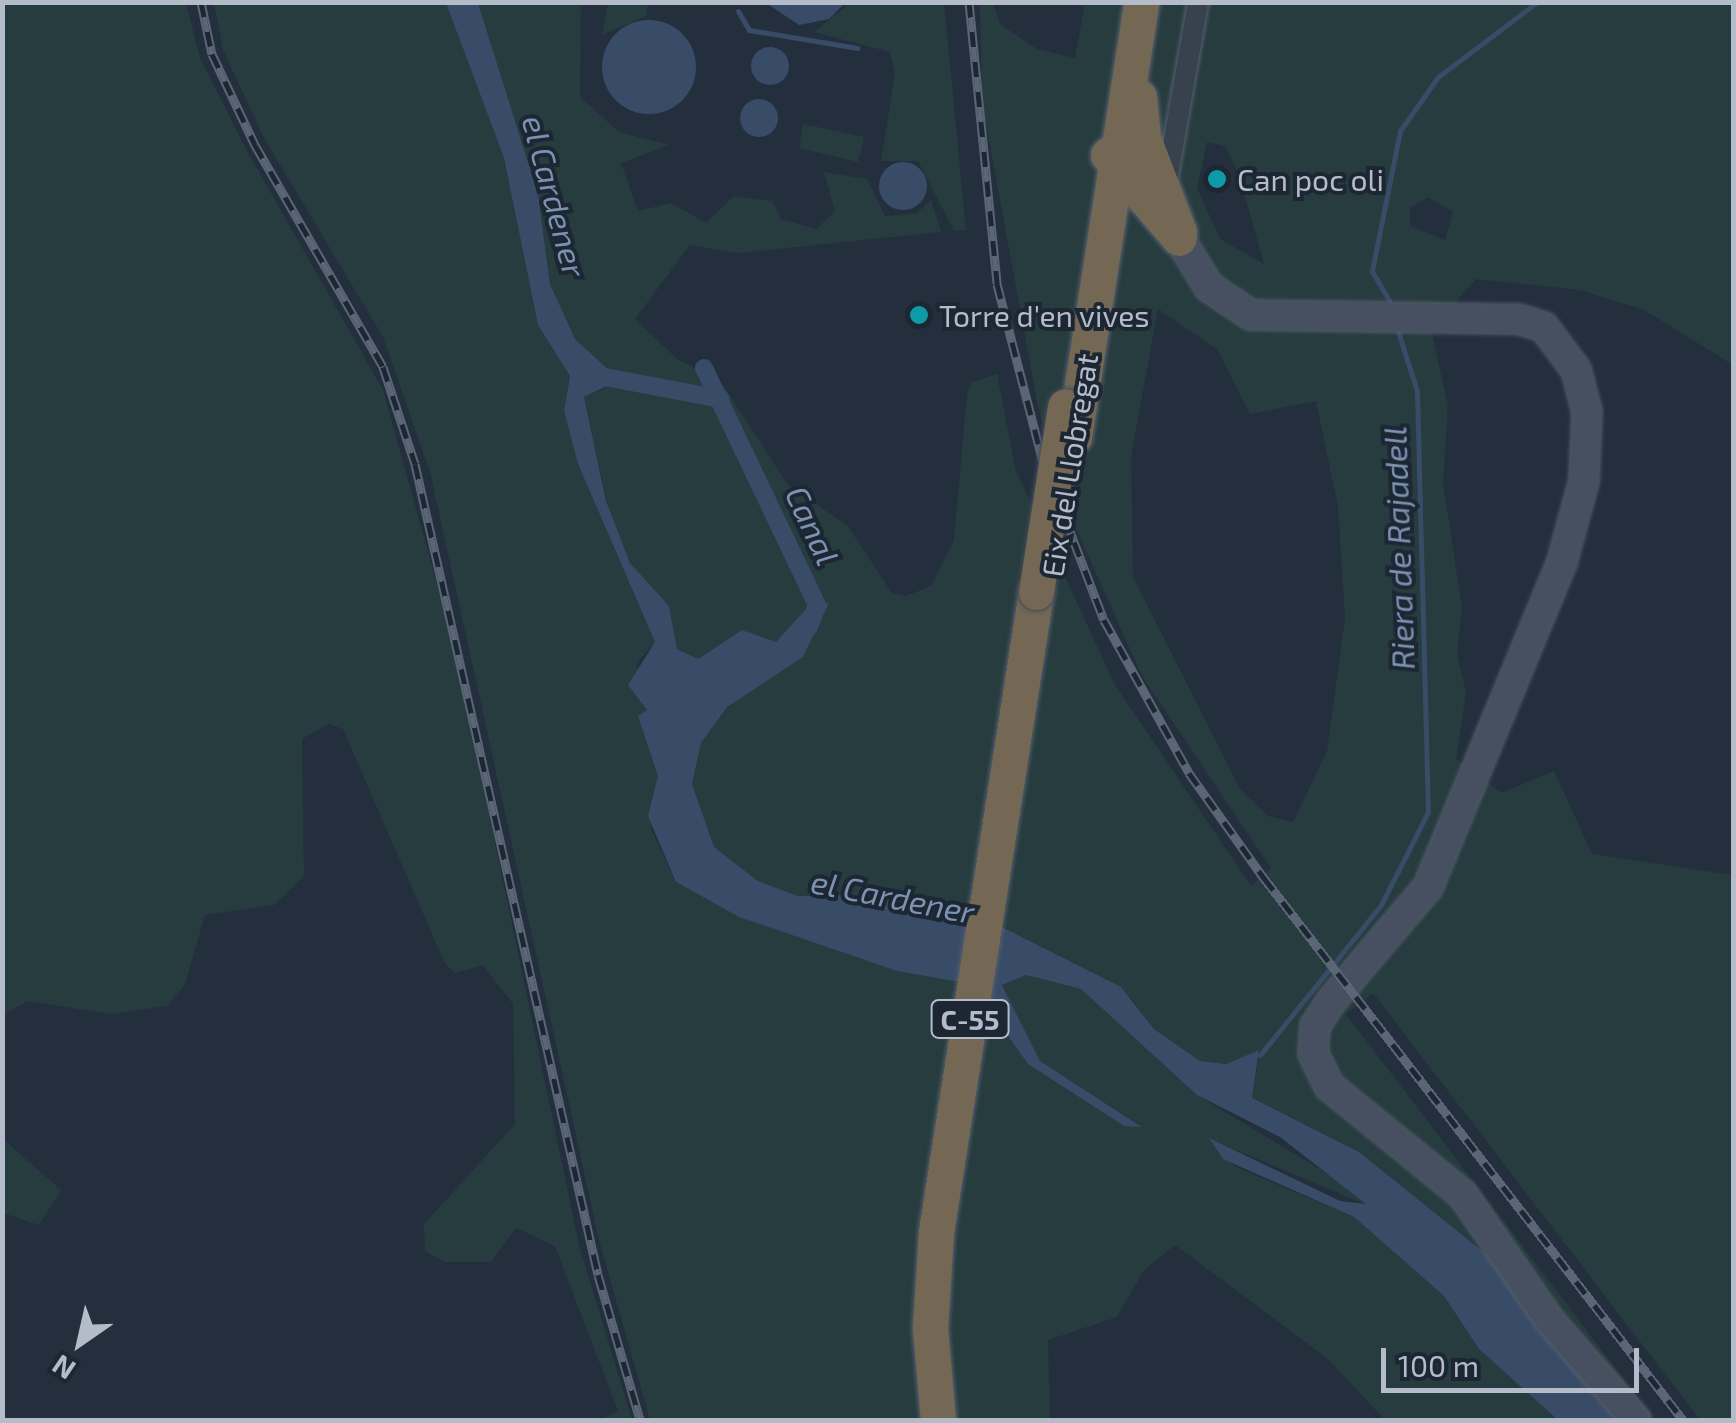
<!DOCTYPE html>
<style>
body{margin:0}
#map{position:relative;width:1736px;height:1423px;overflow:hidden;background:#242f3e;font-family:"Exo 2",sans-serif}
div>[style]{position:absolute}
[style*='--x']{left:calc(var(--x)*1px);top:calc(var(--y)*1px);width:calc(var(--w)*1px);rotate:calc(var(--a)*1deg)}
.green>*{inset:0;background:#263c3f}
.water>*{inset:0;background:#394c67}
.round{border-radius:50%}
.stream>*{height:5px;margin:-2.5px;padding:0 2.5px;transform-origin:2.5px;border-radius:2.5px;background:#394c67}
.canal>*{height:18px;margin:-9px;padding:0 9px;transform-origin:9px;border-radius:9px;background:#394c67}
.roads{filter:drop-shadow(0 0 2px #565f6c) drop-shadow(0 0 2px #565f6c)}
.street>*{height:20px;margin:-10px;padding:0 10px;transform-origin:10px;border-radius:10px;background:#38414e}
.secondary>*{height:28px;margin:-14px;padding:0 14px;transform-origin:14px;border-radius:14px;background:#465061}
.highway>*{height:35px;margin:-17.5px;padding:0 17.5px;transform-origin:17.5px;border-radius:17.5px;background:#746855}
.rail>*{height:9px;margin-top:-4.5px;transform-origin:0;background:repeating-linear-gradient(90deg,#1d2633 0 15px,#5a6575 0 30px);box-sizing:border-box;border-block:2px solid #5a6575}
.bridges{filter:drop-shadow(0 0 2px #434c59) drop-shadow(0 0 2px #434c59)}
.highway-bridge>*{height:35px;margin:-17.5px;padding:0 17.5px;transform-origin:17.5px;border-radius:17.5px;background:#746855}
.dots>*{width:28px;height:28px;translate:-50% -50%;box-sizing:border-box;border:5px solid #1d2633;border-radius:50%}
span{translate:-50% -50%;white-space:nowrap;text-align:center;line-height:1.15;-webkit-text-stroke:8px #1d2633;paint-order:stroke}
.shield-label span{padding:2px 8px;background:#1d2633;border:2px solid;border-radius:8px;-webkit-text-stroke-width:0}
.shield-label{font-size:28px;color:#b4bcc9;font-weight:700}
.poi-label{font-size:30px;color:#b4bcc9}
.left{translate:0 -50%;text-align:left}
.street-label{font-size:30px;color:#b4bcc9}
.water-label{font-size:32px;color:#7c92b1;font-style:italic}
.frame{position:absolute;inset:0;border:5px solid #b4bcc9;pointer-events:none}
.north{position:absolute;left:30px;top:1293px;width:100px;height:100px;-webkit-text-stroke:8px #1d2633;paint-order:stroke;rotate:214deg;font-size:28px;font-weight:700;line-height:40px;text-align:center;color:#b4bcc9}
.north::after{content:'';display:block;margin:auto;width:35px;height:45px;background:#b4bcc9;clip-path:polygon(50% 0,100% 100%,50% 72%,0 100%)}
.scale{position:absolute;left:1381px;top:1348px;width:258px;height:45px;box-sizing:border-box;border:5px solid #b4bcc9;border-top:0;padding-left:12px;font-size:30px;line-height:35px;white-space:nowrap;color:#b4bcc9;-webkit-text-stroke:8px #1d2633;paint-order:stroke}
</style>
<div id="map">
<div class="green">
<div style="clip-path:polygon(3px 2px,186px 3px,200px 58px,247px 151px,383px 390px,453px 642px,579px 1245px,632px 1420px,600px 1420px,618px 1411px,555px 1246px,516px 1228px,491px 1262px,445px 1262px,425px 1251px,424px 1224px,515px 1124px,513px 1004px,483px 965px,455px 973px,445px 964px,343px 729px,329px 724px,302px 739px,304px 876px,274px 905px,205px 915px,185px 984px,167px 1006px,110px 1014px,28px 1001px,3px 1015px)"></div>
<div style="clip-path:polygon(214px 3px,446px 3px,504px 158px,538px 325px,570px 376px,564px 411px,578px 464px,655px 642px,636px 664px,647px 711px,638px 716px,658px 776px,651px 829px,676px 882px,739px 917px,897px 971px,971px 984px,1028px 1064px,1124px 1126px,1140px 1125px,1040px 1061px,1002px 984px,1026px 975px,1081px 989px,1197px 1095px,1359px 1193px,1367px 1205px,1210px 1139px,1234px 1166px,1354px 1217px,1444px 1296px,1479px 1349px,1558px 1420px,1385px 1420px,1328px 1359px,1175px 1245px,1144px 1270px,1117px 1317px,1048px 1340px,1050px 1420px,650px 1420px,599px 1240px,430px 472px,383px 337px,264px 138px,223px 50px)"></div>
<div style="clip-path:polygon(evenodd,478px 3px,581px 3px,580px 97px,619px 132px,669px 145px,621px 163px,638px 211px,671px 203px,706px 223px,734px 196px,772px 201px,781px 219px,816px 229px,835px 211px,824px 172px,867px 179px,885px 216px,917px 213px,931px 200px,941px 232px,738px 253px,690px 245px,635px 319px,677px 359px,720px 381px,788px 485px,847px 525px,892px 593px,906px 596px,931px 586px,954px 540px,967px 394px,972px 382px,997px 374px,1016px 471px,1115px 685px,1251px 886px,1271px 868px,1142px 676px,1069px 513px,1038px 407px,982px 101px,980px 3px,993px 3px,1000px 24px,1037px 49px,1075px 58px,1085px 3px,1733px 3px,1733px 365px,1644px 310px,1580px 290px,1476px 279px,1431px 329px,1448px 405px,1443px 483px,1462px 607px,1457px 654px,1466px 693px,1456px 759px,1502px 793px,1554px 771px,1592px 854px,1733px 875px,1733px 1420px,1700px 1420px,1373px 993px,1346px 1014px,1655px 1420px,1616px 1420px,1555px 1351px,1496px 1262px,1359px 1152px,1252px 1098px,1260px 1050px,1226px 1064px,1200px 1061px,1154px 1029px,1130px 997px,966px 909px,898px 894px,798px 896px,758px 881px,714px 847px,692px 784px,701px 743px,726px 707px,803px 657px,828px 604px,806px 609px,776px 642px,742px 630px,698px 659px,677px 649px,669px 606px,634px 570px,612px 525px,584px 397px,604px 389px,611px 372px,575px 339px,550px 284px,538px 194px,478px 3px,1207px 142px,1225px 146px,1238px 172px,1264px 264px,1220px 239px,1197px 188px,1207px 142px,478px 3px,1428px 197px,1453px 212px,1445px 240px,1410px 226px,1410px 208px,1428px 197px,478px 3px,1158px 309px,1218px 350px,1250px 414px,1316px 401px,1338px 507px,1345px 618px,1327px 751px,1293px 822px,1268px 816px,1240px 789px,1133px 577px,1131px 456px,1158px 309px)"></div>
<div style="clip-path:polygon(608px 3px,648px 3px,646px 16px,602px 35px)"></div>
<div style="clip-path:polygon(850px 3px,944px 3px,966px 230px,954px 231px,918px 161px,881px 161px,895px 74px,890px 52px,814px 32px)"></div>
<div style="clip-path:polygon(803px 124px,864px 137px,858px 162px,799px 148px)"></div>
<div style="clip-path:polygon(3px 1139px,61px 1190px,39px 1225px,3px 1213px)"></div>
</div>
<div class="water">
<div style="clip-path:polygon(446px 3px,478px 3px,538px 194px,550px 284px,575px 339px,611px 372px,611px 384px,584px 397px,606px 501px,630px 563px,669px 606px,677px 649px,698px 659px,742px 630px,776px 642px,806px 609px,829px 603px,803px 657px,727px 707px,701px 743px,692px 784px,714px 847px,758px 881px,798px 896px,898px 894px,966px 909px,1121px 987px,1154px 1029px,1200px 1061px,1226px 1064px,1259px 1050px,1252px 1098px,1359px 1152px,1496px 1262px,1616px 1420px,1558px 1420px,1479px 1349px,1444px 1296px,1354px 1217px,1223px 1159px,1209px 1138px,1340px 1201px,1366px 1204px,1280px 1137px,1197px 1095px,1081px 989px,1026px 975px,1002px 985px,1040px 1061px,1142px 1127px,1124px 1126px,1028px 1064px,971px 984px,897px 971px,739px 917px,676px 882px,648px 816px,658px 776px,638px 716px,647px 710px,628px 685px,655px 642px,578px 464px,564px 411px,570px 376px,538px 325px,504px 158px)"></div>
<div style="clip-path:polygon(766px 3px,845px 3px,829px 19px,799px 25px)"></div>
<div class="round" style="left:602px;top:20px;width:94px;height:94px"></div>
<div class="round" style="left:751px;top:47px;width:38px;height:38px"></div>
<div class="round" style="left:740px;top:99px;width:38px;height:38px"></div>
<div class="round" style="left:879px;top:162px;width:48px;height:48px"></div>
</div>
<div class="stream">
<div style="--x:738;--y:11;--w:22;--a:60"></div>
<div style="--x:749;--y:30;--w:110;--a:9.4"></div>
<div style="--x:1394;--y:309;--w:44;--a:-120.1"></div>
<div style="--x:1372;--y:271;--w:143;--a:-78.7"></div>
<div style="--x:1400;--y:131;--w:66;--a:-54.9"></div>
<div style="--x:1438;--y:77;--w:124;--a:-37.1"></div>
<div style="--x:1260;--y:1055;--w:193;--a:-51.1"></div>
<div style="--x:1381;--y:905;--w:104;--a:-63.2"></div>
<div style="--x:1428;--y:812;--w:421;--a:-91.5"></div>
<div style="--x:1417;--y:391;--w:69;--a:-107.7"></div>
</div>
<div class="canal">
<div style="--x:704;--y:368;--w:263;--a:64.5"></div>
<div style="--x:817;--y:605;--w:23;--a:110"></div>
<div style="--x:589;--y:374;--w:134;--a:10.7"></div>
</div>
<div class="roads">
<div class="street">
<div style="--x:1166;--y:186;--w:187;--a:-80.1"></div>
</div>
<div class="secondary">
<div style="--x:1179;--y:238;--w:57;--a:58.5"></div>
<div style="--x:1209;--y:287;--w:50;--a:33.7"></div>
<div style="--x:1251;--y:315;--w:267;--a:0.9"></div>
<div style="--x:1518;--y:319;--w:27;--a:17"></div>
<div style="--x:1544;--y:327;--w:54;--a:53.3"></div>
<div style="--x:1576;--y:370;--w:43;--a:75.3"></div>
<div style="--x:1587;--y:412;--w:69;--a:92.5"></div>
<div style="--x:1584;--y:481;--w:84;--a:105.2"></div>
<div style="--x:1562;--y:562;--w:352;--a:112.4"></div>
<div style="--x:1428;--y:887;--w:148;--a:130.3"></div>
<div style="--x:1332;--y:1000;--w:31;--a:123"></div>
<div style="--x:1315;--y:1026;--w:27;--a:94"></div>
<div style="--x:1313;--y:1053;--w:37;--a:64"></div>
<div style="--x:1329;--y:1086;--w:173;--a:39.1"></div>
<div style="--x:1463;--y:1195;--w:153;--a:55.4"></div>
<div style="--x:1550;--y:1321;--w:131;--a:49"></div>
</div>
<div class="highway">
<div style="--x:1139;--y:97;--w:41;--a:84.4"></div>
<div style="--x:1143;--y:138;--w:101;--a:69"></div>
<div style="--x:1108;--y:155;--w:109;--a:49.5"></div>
<div style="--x:1074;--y:437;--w:440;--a:-81.2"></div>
<div style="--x:938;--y:1420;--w:92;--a:-95"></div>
<div style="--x:930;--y:1328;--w:96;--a:-86.4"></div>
<div style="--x:936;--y:1232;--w:648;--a:-81.12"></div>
</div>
</div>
<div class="rail">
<div style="--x:201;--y:2;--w:53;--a:78.1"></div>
<div style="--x:212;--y:54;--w:101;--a:64.7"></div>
<div style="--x:255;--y:145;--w:256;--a:60"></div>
<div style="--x:383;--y:367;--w:102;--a:71.7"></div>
<div style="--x:415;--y:464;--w:831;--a:77.28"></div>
<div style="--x:598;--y:1275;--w:151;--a:73.8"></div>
<div style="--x:969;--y:2;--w:283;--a:84.3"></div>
<div style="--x:997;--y:284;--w:180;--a:75.5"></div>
<div style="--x:1042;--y:458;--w:173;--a:69.1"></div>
<div style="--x:1104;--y:620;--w:175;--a:60.9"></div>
<div style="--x:1189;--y:773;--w:129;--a:54.5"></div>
<div style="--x:1264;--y:878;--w:685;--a:52.29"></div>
</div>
<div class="bridges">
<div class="highway-bridge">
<div style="--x:1036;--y:592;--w:188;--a:-81.1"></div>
</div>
</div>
<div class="dots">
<div style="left:1217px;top:179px;background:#0f9aa8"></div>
<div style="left:919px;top:315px;background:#0f9aa8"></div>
</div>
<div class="shield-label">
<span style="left:970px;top:1019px">C-55</span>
</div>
<div class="poi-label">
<span class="left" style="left:1237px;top:179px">Can poc oli</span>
<span class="left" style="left:939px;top:315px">Torre d'en vives</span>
</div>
<div class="street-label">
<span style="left:1069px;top:465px;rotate:-81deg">Eix del Llobregat</span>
</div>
<div class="water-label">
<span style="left:555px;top:196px;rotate:75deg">el Cardener</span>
<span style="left:813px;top:525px;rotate:65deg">Canal</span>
<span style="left:1398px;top:548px;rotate:-92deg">Riera de Rajadell</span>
<span style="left:893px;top:896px;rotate:11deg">el Cardener</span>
</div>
<div class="frame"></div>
<div class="north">N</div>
<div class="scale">100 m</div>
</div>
